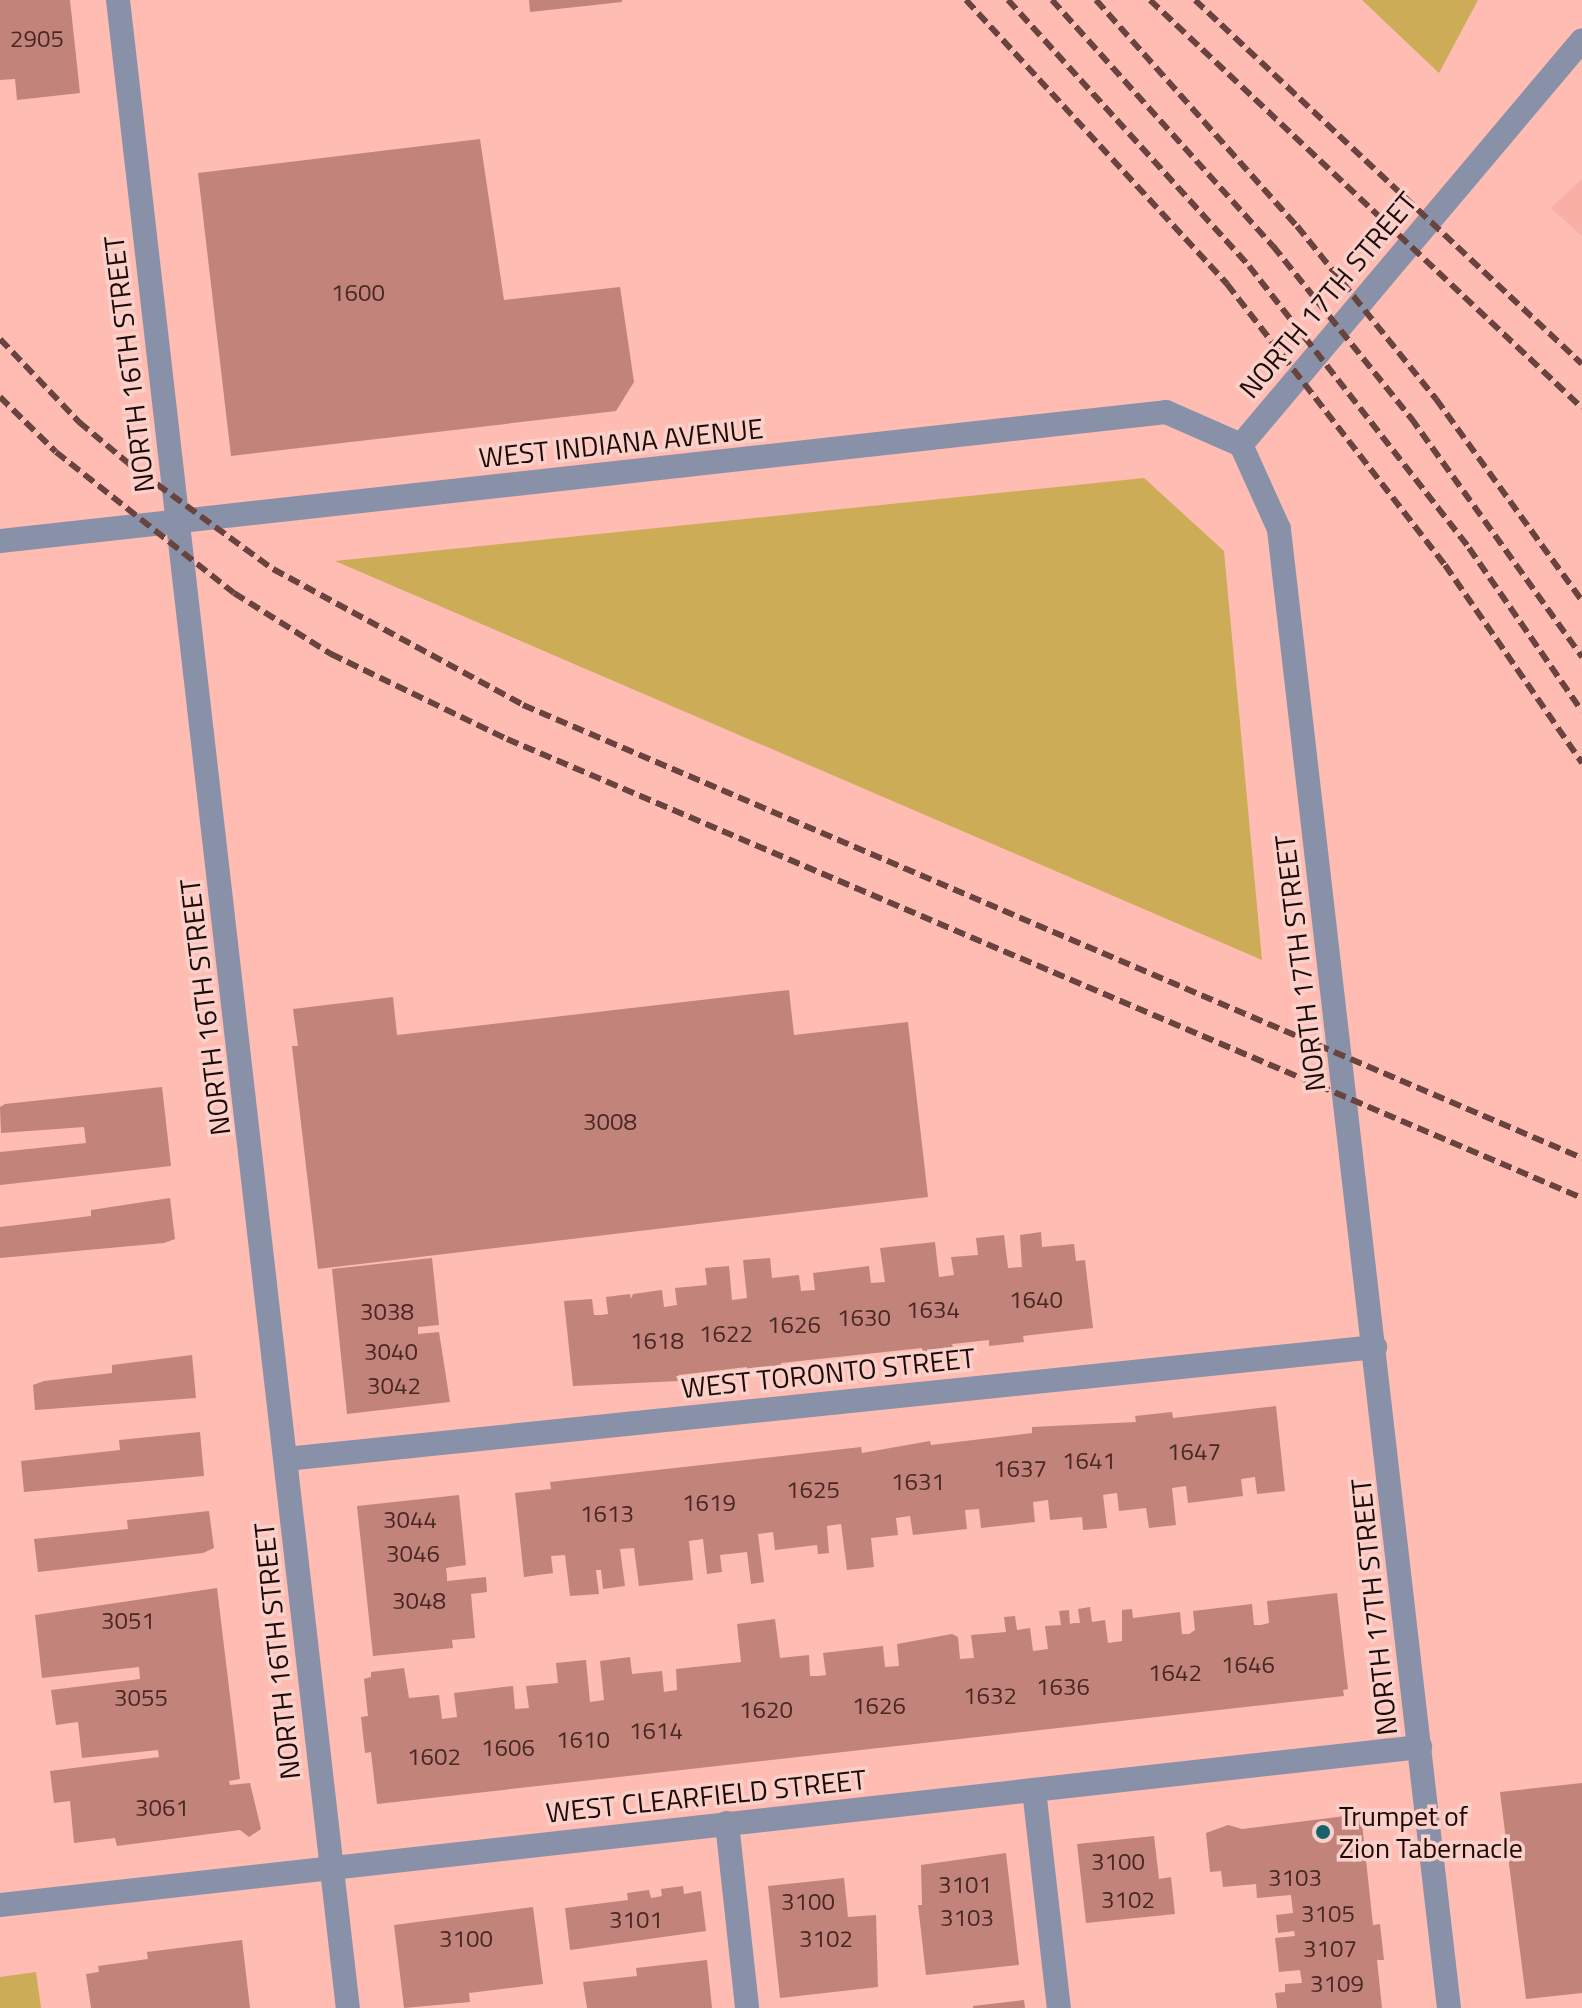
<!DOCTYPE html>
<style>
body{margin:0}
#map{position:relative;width:1582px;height:2008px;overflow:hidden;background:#febcb2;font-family:"Titillium Web",sans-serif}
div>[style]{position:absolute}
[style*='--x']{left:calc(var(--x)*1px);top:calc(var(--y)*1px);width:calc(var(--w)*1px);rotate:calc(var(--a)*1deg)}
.built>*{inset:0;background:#f8afa4}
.green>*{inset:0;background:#cdac58}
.building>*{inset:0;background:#c1837a}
.minor>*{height:24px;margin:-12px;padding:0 12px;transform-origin:12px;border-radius:12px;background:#8891a8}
.tertiary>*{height:24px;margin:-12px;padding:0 12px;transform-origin:12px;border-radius:12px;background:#8891a8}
.rail>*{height:6px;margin-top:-3px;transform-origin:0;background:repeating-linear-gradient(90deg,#69443f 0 12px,transparent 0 18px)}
.dots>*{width:22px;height:22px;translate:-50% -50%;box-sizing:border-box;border:4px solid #fad1ca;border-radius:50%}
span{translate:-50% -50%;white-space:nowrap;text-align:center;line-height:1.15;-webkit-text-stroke:7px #fad1ca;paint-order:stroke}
.number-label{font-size:24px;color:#482824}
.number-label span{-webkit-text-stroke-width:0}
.street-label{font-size:28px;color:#1f0907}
.poi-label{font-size:28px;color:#1f0907}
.left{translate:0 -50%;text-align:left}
</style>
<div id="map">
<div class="built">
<div style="clip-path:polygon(1582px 179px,1582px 236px,1551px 208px)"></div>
</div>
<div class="green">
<div style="clip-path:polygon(1362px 0,1478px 0,1439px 73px)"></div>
<div style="clip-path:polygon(1144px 478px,1224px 551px,1262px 960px,335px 561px)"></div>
<div style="clip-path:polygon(36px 1972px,41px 2008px,0 2008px,0 1977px)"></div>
</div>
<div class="building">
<div style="clip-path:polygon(0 0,70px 0,80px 93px,17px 100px,15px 79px,0 80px)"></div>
<div style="clip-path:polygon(529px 0,622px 0,622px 2px,530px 12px)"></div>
<div style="clip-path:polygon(480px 139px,504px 300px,620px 287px,634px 382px,616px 411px,231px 456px,198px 173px)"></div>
<div style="clip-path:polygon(789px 990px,794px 1035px,908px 1022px,928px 1197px,318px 1269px,292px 1046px,298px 1046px,293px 1009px,393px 997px,397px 1035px)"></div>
<div style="clip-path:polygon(162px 1087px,171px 1166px,0 1185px,0 1152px,86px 1143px,84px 1127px,1px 1133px,0 1107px,5px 1104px)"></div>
<div style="clip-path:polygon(170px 1198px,175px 1239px,164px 1243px,0 1258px,0 1227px,91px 1216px,91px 1210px)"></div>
<div style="clip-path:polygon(1041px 1232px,1042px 1247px,1074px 1244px,1076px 1261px,1085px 1260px,1093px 1328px,1023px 1336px,1024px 1342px,989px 1346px,989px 1340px,952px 1344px,954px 1350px,922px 1353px,922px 1348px,781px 1363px,782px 1370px,747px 1374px,747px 1367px,679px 1375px,679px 1381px,573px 1386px,564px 1301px,592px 1299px,594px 1315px,601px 1315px,608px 1314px,606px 1297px,630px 1294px,631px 1299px,633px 1294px,662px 1290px,664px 1307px,677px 1305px,675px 1288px,707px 1285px,705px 1268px,729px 1266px,732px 1300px,747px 1298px,743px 1260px,770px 1258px,772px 1278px,799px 1275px,801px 1291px,815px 1290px,813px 1273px,869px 1266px,871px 1283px,885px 1282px,880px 1248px,935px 1242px,939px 1277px,954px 1275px,951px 1257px,978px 1255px,976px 1238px,1004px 1235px,1008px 1268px,1022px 1267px,1020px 1235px)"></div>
<div style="clip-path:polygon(432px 1258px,439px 1325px,418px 1327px,418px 1334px,439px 1332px,450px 1402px,347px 1414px,332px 1269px)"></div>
<div style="clip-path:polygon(192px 1355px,196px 1398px,35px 1410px,33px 1385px,44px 1381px,112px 1373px,112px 1365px)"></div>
<div style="clip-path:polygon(1276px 1406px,1285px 1491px,1257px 1494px,1255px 1477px,1241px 1479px,1243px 1496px,1188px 1503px,1186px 1486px,1172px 1488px,1176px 1525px,1149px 1528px,1146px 1508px,1119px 1511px,1117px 1493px,1109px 1494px,1103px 1495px,1107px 1528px,1083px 1530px,1082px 1517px,1050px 1520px,1048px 1500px,1033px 1502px,1035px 1522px,981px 1528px,979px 1509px,965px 1510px,967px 1529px,913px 1535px,910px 1516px,896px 1518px,898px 1535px,871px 1538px,874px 1567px,847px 1570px,841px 1524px,827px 1526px,829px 1553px,818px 1554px,817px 1545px,775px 1550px,773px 1532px,758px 1534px,764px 1582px,751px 1584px,747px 1552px,720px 1555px,722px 1572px,707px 1574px,703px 1539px,689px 1541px,693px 1580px,639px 1586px,634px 1548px,620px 1549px,625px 1586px,603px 1589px,601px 1570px,596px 1570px,599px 1594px,570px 1596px,565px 1555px,551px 1556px,553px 1573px,524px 1577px,515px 1493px,551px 1489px,550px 1482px,861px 1447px,862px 1453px,930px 1441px,931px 1445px,1032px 1433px,1032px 1427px,1136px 1422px,1135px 1416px,1172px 1412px,1173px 1418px)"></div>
<div style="clip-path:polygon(200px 1432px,204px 1476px,24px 1492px,21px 1461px,120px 1450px,119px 1440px)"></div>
<div style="clip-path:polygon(459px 1495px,466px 1565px,446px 1568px,447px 1576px,447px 1581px,486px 1577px,487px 1592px,471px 1594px,475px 1638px,452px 1640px,453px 1648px,373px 1656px,357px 1506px)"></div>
<div style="clip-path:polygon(209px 1511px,214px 1548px,203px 1553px,38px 1572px,34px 1539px,128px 1529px,127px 1520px)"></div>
<div style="clip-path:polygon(217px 1588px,240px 1779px,229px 1781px,230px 1785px,250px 1783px,261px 1829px,249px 1837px,240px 1830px,117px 1846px,115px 1838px,74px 1843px,70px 1801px,54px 1803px,50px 1771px,159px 1757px,158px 1750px,82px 1758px,78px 1722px,56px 1725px,51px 1690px,140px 1679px,139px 1667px,42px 1678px,35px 1615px)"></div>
<div style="clip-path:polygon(1337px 1593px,1348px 1689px,1343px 1690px,1344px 1696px,377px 1804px,371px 1752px,365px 1753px,361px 1717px,368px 1716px,364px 1679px,371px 1677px,371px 1672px,404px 1668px,409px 1698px,439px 1695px,442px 1719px,457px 1717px,454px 1693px,513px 1686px,515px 1709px,529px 1708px,526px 1686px,558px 1683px,556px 1663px,586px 1660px,590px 1702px,604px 1700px,600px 1661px,630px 1657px,632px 1674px,662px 1671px,664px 1692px,677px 1690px,676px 1669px,741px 1662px,737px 1624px,775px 1619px,780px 1658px,809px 1655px,810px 1676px,818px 1676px,826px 1675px,823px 1653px,883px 1646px,885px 1667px,899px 1666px,897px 1644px,952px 1634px,958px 1637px,960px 1659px,974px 1658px,971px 1635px,1006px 1632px,1004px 1617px,1015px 1616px,1017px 1630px,1030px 1628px,1033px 1651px,1048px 1649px,1045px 1626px,1061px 1625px,1059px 1611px,1069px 1610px,1070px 1624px,1074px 1623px,1080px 1623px,1078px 1609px,1090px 1607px,1092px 1622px,1105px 1620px,1108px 1643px,1122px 1641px,1122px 1610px,1132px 1609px,1133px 1618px,1180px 1612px,1182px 1634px,1189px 1634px,1195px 1630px,1193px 1611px,1252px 1604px,1254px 1625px,1261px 1625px,1269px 1623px,1267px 1601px)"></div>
<div style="clip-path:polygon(1582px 1783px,1582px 1993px,1526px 1999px,1500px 1792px)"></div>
<div style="clip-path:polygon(1361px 1814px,1373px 1925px,1380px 1924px,1384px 1960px,1377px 1960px,1382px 2008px,1277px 2008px,1275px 1993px,1285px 1992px,1285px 1984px,1302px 1983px,1300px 1970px,1279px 1972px,1275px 1938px,1295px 1936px,1294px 1931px,1278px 1933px,1276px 1915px,1293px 1913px,1291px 1895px,1257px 1898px,1256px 1884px,1223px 1887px,1221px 1871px,1210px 1872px,1206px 1833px,1228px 1825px,1242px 1829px)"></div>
<div style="clip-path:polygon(1154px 1836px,1159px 1879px,1171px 1877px,1175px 1914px,1086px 1923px,1077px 1844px)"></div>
<div style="clip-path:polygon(1006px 1853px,1019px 1965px,926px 1975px,918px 1905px,922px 1905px,921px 1865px)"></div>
<div style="clip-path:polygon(844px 1878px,848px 1917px,876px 1915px,878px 1987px,780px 1998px,768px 1886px)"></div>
<div style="clip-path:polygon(683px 1886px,684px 1894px,701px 1891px,706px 1931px,570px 1950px,565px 1908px,628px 1900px,627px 1893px,649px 1890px,651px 1898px,662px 1896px,661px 1889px)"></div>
<div style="clip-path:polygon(533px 1907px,543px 1984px,469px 1993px,470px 2002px,404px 2008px,394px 1925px)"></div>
<div style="clip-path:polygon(242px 1940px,250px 2008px,91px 2008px,86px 1974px,99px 1972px,98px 1966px,148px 1959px,147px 1952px)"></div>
<div style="clip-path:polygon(707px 1960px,712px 2008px,587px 2008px,583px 1982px,637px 1976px,636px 1968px)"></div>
<div style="clip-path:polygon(1024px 2000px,1025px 2008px,973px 2008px,973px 2006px)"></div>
</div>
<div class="minor">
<div style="--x:118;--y:0;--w:2021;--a:83.47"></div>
<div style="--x:0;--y:541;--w:1173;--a:-6.31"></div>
<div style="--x:1166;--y:412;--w:82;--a:23.7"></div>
<div style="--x:286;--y:1459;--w:1095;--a:-5.87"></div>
<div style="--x:1034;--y:1790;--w:219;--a:83.5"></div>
<div style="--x:727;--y:1823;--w:186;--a:83.8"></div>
<div style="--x:0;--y:1905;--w:1429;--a:-6.35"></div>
</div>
<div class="tertiary">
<div style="--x:1449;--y:2008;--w:1489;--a:-96.56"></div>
<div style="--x:1279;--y:529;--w:92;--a:-114.3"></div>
<div style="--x:1241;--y:445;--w:529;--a:-49.9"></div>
</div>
<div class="rail">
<div style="--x:966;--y:0;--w:386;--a:47.4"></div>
<div style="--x:1227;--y:284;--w:356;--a:52.2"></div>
<div style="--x:1445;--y:565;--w:241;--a:55.3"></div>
<div style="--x:1008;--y:0;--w:359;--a:47.8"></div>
<div style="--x:1249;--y:266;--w:358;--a:52"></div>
<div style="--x:1469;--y:548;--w:198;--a:55.3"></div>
<div style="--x:1052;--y:0;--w:331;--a:48.1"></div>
<div style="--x:1273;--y:246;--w:221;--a:51.3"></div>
<div style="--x:1411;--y:418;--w:294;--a:54.4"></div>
<div style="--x:1096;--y:0;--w:302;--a:48.4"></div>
<div style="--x:1297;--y:226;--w:222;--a:51.2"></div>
<div style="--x:1436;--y:399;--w:249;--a:54.1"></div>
<div style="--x:1150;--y:0;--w:594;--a:43.36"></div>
<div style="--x:1195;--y:0;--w:531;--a:43.25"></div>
<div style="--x:0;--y:339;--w:115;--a:46.4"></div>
<div style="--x:79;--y:422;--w:64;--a:39.9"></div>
<div style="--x:128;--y:463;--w:180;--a:36.2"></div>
<div style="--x:273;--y:569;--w:285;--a:28.5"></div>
<div style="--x:523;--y:705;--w:1152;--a:23.16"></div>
<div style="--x:0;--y:397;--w:78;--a:44.5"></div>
<div style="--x:56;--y:452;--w:227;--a:38.4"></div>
<div style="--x:234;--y:593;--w:115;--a:32.2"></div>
<div style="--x:331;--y:654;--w:195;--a:25.8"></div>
<div style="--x:507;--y:739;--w:1169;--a:23.12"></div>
</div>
<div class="dots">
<div style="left:1323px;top:1832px;background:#15626c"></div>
</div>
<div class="number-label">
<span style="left:37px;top:39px">2905</span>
<span style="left:358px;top:293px">1600</span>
<span style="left:610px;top:1122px">3008</span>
<span style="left:1036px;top:1300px">1640</span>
<span style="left:933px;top:1310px">1634</span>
<span style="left:387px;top:1312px">3038</span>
<span style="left:864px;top:1318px">1630</span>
<span style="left:794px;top:1325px">1626</span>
<span style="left:726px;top:1334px">1622</span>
<span style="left:657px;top:1341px">1618</span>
<span style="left:391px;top:1352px">3040</span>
<span style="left:394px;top:1386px">3042</span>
<span style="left:1194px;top:1452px">1647</span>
<span style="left:1089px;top:1461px">1641</span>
<span style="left:1020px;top:1469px">1637</span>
<span style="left:918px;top:1482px">1631</span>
<span style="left:813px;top:1490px">1625</span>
<span style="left:709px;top:1503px">1619</span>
<span style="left:607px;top:1514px">1613</span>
<span style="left:410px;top:1520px">3044</span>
<span style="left:413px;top:1554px">3046</span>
<span style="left:419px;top:1601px">3048</span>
<span style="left:128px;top:1621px">3051</span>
<span style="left:1248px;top:1665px">1646</span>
<span style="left:1175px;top:1673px">1642</span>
<span style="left:1063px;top:1687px">1636</span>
<span style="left:990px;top:1696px">1632</span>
<span style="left:141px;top:1698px">3055</span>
<span style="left:879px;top:1706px">1626</span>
<span style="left:766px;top:1710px">1620</span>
<span style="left:656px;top:1731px">1614</span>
<span style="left:583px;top:1740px">1610</span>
<span style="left:508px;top:1748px">1606</span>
<span style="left:434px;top:1757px">1602</span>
<span style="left:162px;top:1808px">3061</span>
<span style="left:1118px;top:1862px">3100</span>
<span style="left:1295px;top:1878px">3103</span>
<span style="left:965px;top:1885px">3101</span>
<span style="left:1128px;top:1900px">3102</span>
<span style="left:808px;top:1902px">3100</span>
<span style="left:1328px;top:1914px">3105</span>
<span style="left:967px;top:1918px">3103</span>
<span style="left:636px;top:1920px">3101</span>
<span style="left:466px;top:1939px">3100</span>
<span style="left:826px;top:1939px">3102</span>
<span style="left:1330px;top:1949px">3107</span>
<span style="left:1337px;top:1984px">3109</span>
</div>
<div class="street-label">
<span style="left:1328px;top:295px;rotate:-50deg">NORTH 17TH STREET</span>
<span style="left:129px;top:364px;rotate:-97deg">NORTH 16TH STREET</span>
<span style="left:621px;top:443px;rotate:-6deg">WEST INDIANA AVENUE</span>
<span style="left:1300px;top:963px;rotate:-97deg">NORTH 17TH STREET</span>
<span style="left:205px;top:1007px;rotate:-97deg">NORTH 16TH STREET</span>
<span style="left:828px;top:1373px;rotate:-6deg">WEST TORONTO STREET</span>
<span style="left:1374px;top:1607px;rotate:-96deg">NORTH 17TH STREET</span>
<span style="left:277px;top:1651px;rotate:-96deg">NORTH 16TH STREET</span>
<span style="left:706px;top:1796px;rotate:-6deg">WEST CLEARFIELD STREET</span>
</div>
<div class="poi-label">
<span class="left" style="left:1339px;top:1832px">Trumpet of<br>Zion Tabernacle</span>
</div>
</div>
